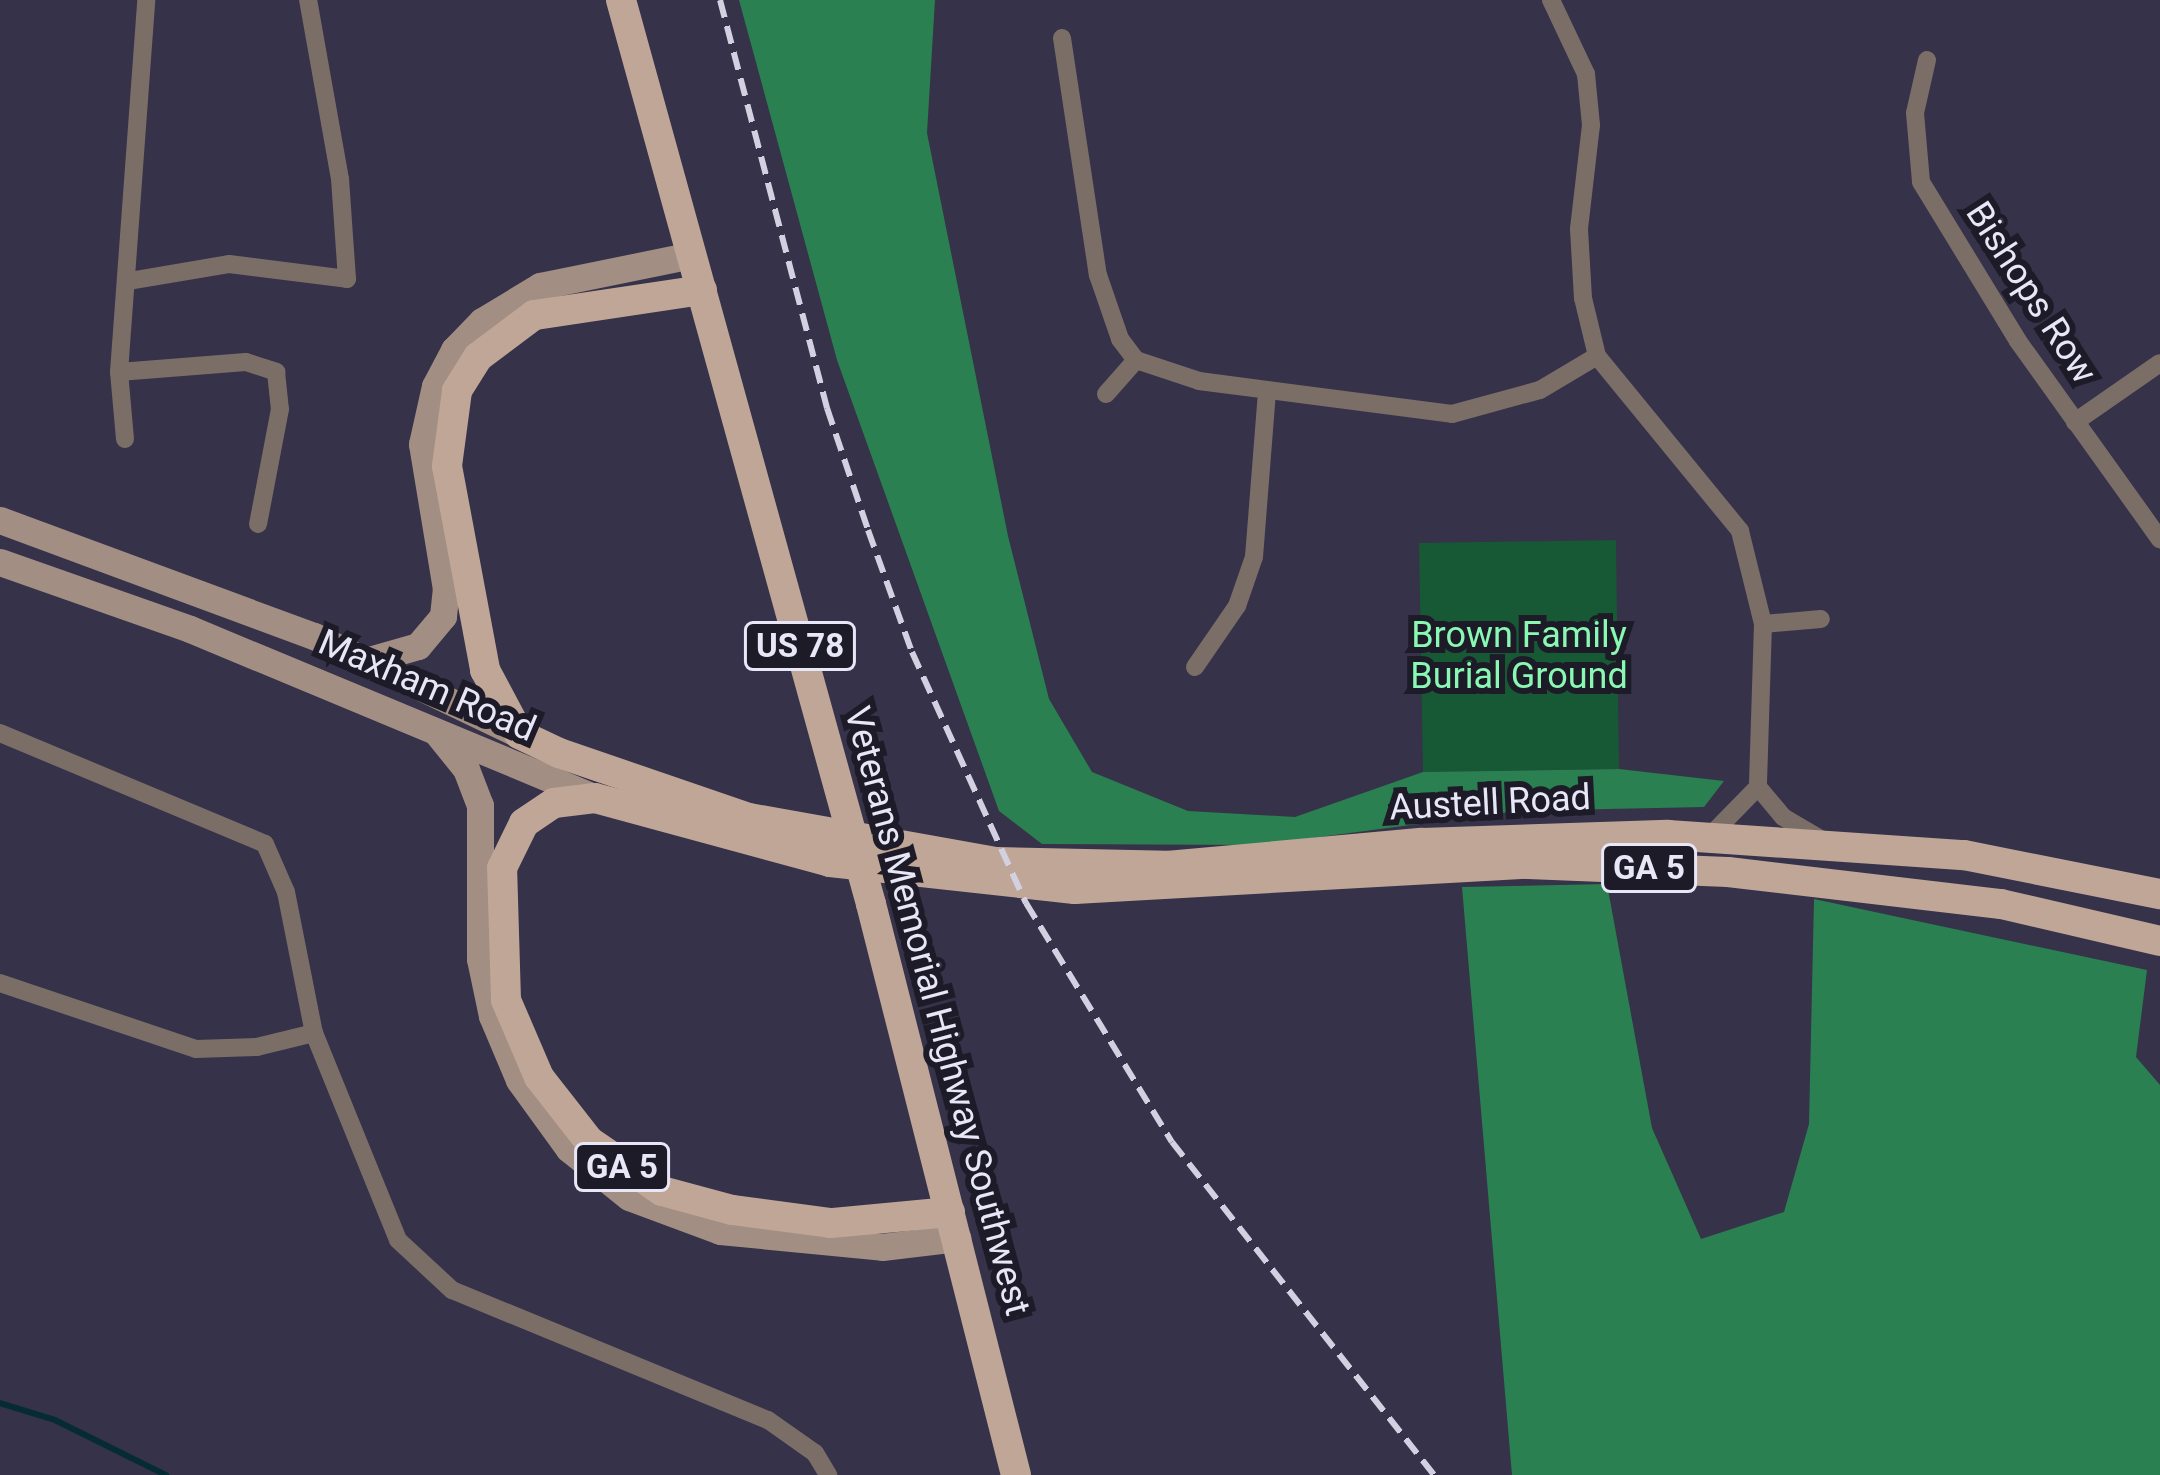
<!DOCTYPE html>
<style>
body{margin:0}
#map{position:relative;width:2160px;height:1475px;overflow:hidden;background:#35324a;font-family:Roboto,sans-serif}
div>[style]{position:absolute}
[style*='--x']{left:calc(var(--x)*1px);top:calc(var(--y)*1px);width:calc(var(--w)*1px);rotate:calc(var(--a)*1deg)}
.green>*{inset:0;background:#175835}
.forest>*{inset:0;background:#2a8050}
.stream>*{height:6px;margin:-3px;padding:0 3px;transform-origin:3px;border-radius:3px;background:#052b35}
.street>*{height:18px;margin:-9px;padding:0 9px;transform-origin:9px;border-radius:9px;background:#7b6e67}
.secondary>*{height:27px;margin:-13.5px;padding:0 13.5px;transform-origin:13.5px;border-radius:13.5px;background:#a28e82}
.primary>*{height:30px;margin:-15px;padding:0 15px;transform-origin:15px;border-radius:15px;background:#c0a697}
.rail>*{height:6px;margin-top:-3px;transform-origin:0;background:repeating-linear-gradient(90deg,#d2d0e1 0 18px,transparent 0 27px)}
span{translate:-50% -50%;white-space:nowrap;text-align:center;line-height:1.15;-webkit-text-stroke:12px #1d1b27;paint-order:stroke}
.shield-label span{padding:3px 9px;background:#1d1b27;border:3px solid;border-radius:9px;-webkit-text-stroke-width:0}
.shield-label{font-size:33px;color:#e8e7f7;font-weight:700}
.street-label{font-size:36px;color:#e8e7f7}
.park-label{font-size:36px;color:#89f8b3}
</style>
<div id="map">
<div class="green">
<div style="clip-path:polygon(1616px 540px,1619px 769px,1423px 772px,1419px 543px)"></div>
</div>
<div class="forest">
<div style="clip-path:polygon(739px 0,935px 0,927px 133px,1008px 536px,1049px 699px,1092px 772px,1188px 811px,1295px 817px,1423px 772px,1619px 769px,1724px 781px,1704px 807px,1517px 811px,1258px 845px,1042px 844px,999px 811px,837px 360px)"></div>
<div style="clip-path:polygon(1607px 884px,1652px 1128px,1701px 1239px,1784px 1212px,1809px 1124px,1814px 899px,2147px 970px,2136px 1057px,2160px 1085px,2160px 1475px,1512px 1475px,1462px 887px)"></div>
</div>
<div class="stream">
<div style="--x:0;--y:1403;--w:58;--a:17.2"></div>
<div style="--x:55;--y:1420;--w:124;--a:26.4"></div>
</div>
<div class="street">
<div style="--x:1551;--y:0;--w:82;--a:64.7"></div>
<div style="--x:1586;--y:74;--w:51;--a:84.4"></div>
<div style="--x:1591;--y:125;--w:105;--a:96.6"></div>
<div style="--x:1579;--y:229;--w:69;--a:86.7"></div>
<div style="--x:1583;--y:298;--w:60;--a:76.4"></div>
<div style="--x:1597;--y:356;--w:226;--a:50.7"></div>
<div style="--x:1740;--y:531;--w:96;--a:76.1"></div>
<div style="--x:1763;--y:624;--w:163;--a:91.8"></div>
<div style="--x:1758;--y:787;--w:39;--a:50"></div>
<div style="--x:1783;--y:817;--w:45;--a:30.5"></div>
<div style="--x:1062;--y:38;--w:240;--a:81.4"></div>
<div style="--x:1098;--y:275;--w:68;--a:71"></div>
<div style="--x:1120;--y:339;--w:26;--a:53"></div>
<div style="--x:1136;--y:360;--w:66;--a:18.4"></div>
<div style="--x:1199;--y:381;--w:255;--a:7.4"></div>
<div style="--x:1452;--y:414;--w:91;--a:-15.3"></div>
<div style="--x:1540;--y:390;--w:66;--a:-30.8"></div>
<div style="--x:1927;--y:60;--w:54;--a:102.8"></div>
<div style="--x:1915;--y:113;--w:69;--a:85"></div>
<div style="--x:1921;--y:182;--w:186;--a:58.6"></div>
<div style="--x:2018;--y:341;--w:244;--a:54.4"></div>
<div style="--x:129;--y:281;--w:101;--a:-9.6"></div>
<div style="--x:229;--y:264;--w:119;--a:7.2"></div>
<div style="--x:347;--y:279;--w:100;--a:-94"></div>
<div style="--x:340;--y:179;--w:182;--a:-100.1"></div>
<div style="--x:119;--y:372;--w:127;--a:-4.5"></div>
<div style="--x:246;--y:362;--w:32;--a:18"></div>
<div style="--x:276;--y:372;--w:37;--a:84"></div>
<div style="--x:280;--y:409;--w:117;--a:100.8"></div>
<div style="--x:1106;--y:394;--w:45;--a:-48.6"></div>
<div style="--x:2075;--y:422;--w:103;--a:-34.8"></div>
<div style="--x:125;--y:439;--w:67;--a:-95.1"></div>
<div style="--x:119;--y:372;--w:373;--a:-85.8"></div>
<div style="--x:1763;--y:624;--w:58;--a:-4.9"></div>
<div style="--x:1195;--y:667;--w:74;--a:-55.5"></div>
<div style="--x:1237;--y:606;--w:52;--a:-70.9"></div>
<div style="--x:1254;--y:557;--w:167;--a:-85.5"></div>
<div style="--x:0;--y:733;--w:287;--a:22.7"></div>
<div style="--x:265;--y:844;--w:52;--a:66.4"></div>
<div style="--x:286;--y:892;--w:144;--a:78.8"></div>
<div style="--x:314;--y:1033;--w:59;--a:166.2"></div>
<div style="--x:257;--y:1047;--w:61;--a:178.1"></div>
<div style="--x:196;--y:1049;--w:207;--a:-161.4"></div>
<div style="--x:1708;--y:838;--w:71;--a:-45.6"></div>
<div style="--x:314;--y:1033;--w:223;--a:67.9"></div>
<div style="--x:398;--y:1240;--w:74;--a:42.8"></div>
<div style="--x:452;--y:1290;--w:342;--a:22.4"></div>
<div style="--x:768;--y:1420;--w:57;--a:35.1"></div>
<div style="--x:815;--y:1453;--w:26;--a:59"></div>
</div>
<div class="secondary">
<div style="--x:0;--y:520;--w:335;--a:20.3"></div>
<div style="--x:314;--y:636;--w:227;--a:25.6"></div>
<div style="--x:0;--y:562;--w:201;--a:19.4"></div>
<div style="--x:190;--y:629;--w:439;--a:22.6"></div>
<div style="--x:369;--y:660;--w:51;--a:-15.9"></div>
<div style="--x:418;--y:646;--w:39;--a:-50"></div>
<div style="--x:443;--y:616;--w:27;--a:-84"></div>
<div style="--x:446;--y:589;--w:147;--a:-99.4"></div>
<div style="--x:422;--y:444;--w:59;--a:-77.4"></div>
<div style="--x:435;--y:386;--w:41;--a:-62.2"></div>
<div style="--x:454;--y:350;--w:40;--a:-46"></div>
<div style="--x:482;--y:321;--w:68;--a:-31.1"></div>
<div style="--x:540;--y:286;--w:155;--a:-11.5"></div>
<div style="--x:437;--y:733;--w:46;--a:51.1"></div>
<div style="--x:466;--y:769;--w:39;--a:69"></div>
<div style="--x:480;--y:805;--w:154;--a:90"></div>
<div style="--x:480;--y:959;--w:58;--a:78.1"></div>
<div style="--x:492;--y:1016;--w:69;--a:67.1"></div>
<div style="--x:519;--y:1080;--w:85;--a:54.1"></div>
<div style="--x:569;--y:1149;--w:77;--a:38.7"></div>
<div style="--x:629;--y:1197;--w:97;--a:20.5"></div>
<div style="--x:720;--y:1231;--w:163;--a:5.6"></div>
<div style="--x:882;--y:1247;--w:76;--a:-6.8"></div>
</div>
<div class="primary">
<div style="--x:621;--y:0;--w:938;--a:74.54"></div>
<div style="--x:871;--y:904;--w:589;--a:75.75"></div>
<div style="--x:702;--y:290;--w:170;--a:171.5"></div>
<div style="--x:534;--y:315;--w:70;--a:143.1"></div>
<div style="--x:478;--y:357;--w:40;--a:122"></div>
<div style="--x:457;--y:391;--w:76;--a:97.6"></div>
<div style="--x:447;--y:466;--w:208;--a:79.4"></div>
<div style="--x:485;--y:670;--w:72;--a:62"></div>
<div style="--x:519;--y:734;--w:44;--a:25.4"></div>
<div style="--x:559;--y:753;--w:201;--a:18.9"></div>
<div style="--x:749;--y:818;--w:252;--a:10.1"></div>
<div style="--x:997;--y:862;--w:170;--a:1.3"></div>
<div style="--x:1167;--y:866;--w:256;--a:-5.2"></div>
<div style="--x:1422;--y:843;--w:246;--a:-1.9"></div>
<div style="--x:1668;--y:835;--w:297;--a:3.9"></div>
<div style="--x:1964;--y:855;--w:200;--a:11.3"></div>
<div style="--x:950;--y:1212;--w:120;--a:174.7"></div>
<div style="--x:831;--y:1223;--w:100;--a:-172.5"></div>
<div style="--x:732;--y:1210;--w:73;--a:-164.8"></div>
<div style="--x:662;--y:1191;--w:88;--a:-145.6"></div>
<div style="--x:589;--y:1141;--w:81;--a:-128"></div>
<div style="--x:539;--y:1077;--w:84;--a:-113.2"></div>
<div style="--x:506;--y:1000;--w:132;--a:-91.7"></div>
<div style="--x:502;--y:868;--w:50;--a:-63.9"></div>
<div style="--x:524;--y:823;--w:36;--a:-34"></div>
<div style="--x:554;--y:803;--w:41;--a:-7"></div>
<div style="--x:595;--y:798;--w:244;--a:15.2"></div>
<div style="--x:830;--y:862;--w:246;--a:6.3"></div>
<div style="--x:1075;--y:889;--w:454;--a:-3.2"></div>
<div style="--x:1528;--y:864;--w:200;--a:2.3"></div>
<div style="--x:1728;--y:872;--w:275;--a:6.7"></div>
<div style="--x:2001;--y:904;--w:163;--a:13.1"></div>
</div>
<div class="rail">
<div style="--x:720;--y:0;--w:422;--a:75.3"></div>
<div style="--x:827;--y:408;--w:129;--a:71.4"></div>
<div style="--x:868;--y:530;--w:130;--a:70.2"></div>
<div style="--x:912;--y:652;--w:276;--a:65.6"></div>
<div style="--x:1026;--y:903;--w:280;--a:58.6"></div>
<div style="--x:1172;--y:1142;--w:424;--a:51.8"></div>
</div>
<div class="shield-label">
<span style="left:800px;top:646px">US 78</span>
<span style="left:1649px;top:868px">GA 5</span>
<span style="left:622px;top:1167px">GA 5</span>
</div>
<div class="street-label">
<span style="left:2031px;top:293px;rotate:57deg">Bishops Row</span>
<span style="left:427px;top:686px;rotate:23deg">Maxham Road</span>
<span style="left:1490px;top:803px;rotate:-3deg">Austell Road</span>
<span style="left:937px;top:1011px;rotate:75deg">Veterans Memorial Highway Southwest</span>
</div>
<div class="park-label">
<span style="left:1519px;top:656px">Brown Family<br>Burial Ground</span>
</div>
</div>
